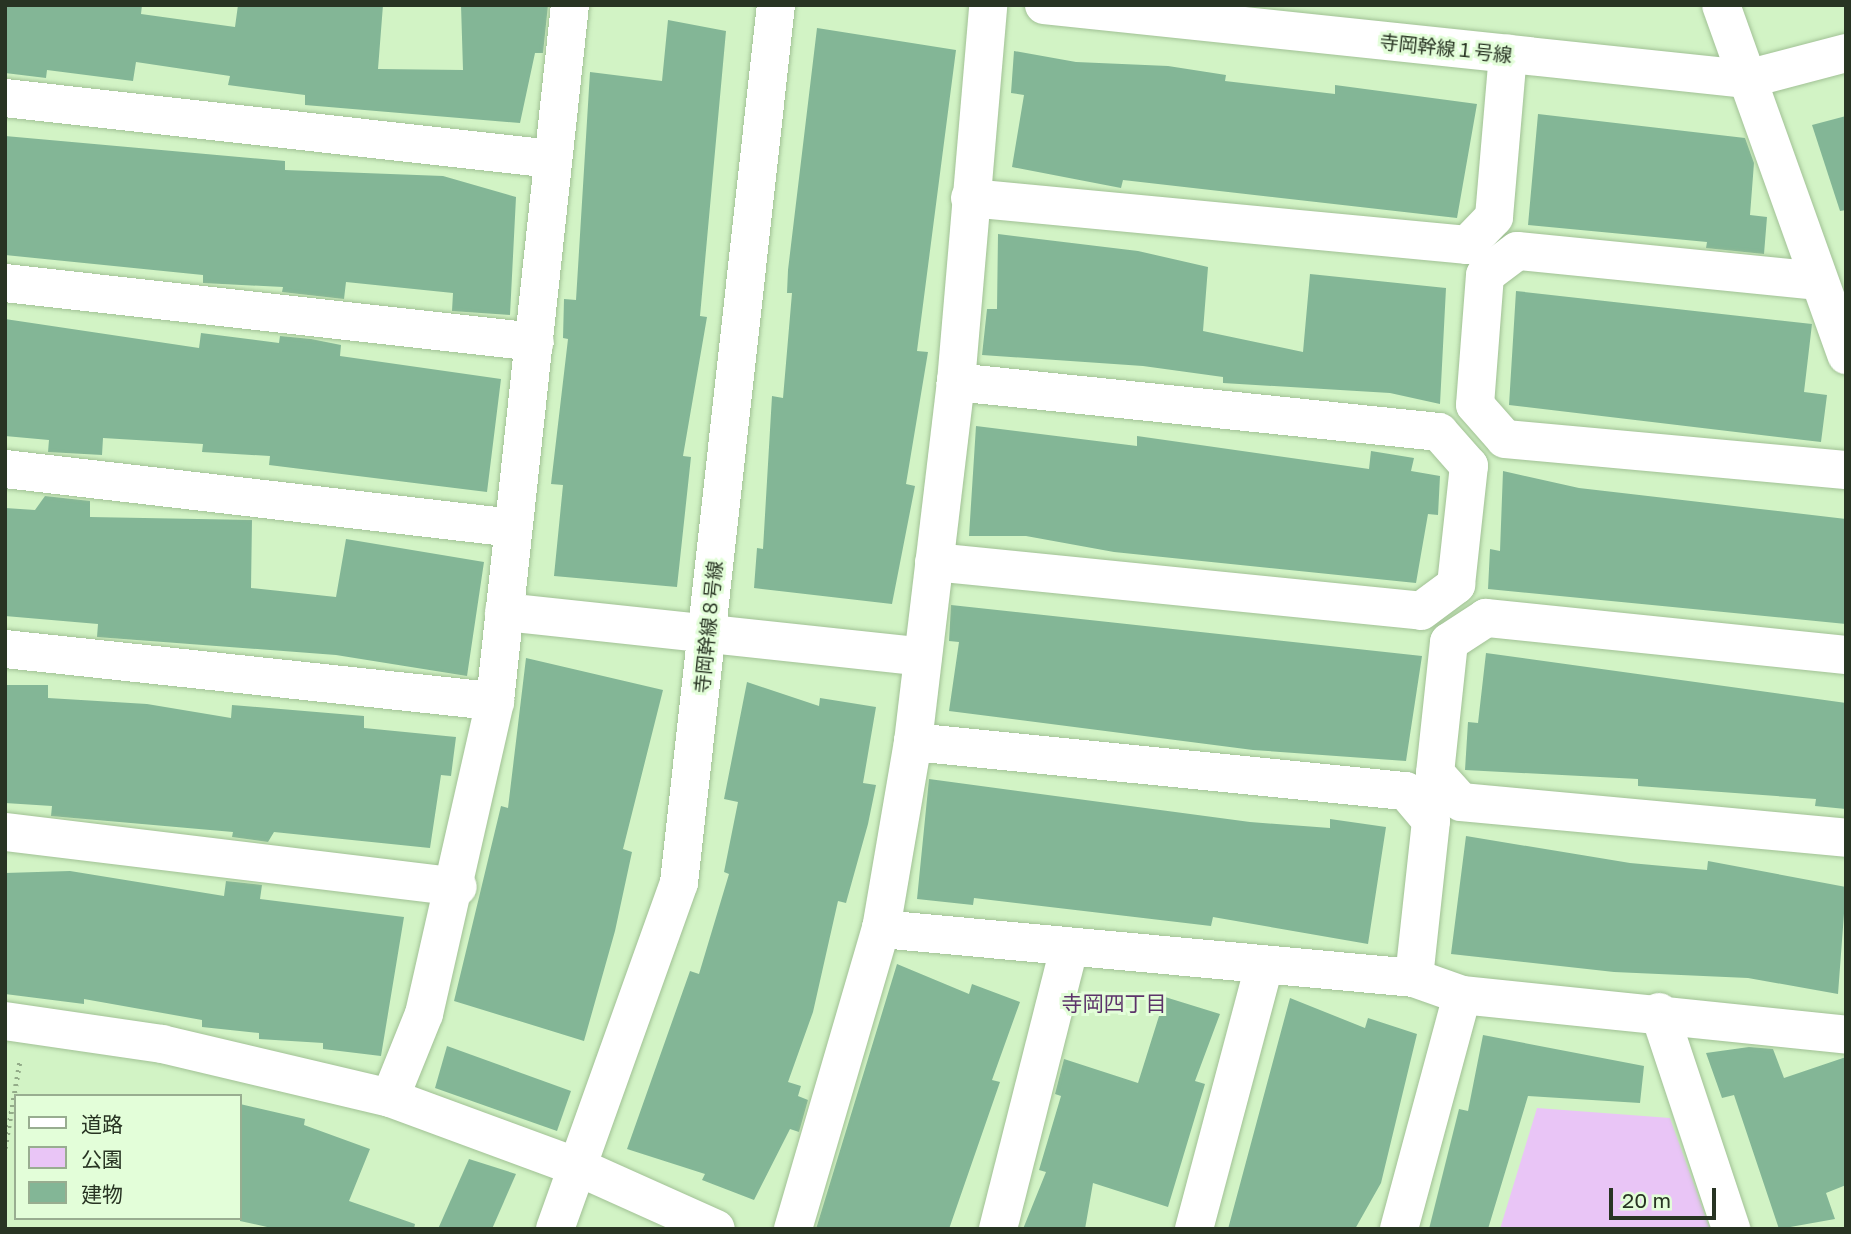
<!DOCTYPE html>
<meta charset="utf-8">
<style>
body{margin:0}
#map{position:relative;width:1851px;height:1234px;overflow:hidden;background:#d2f3c5;font-family:"Golos Text","Noto Sans JP",sans-serif}
div>[style]{position:absolute}
[style*='--x']{left:calc(var(--x)*1px);top:calc(var(--y)*1px);width:calc(var(--w)*1px);rotate:calc(var(--a)*1deg)}
.green>*{inset:0;background:#e9c5f6}
.building>*{inset:0;background:#83b696}
.path>*{height:4.5px;margin-top:-2.25px;transform-origin:0;background:repeating-linear-gradient(90deg,#93ac89 0 2px,transparent 0 7px)}
.roads{filter:drop-shadow(0 0 2px #a1c195) drop-shadow(0 0 2px #a1c195)}
.street>*{height:38px;margin:-19px;padding:0 19px;transform-origin:19px;border-radius:19px;background:#fff}
.secondary>*{height:38px;margin:-19px;padding:0 19px;transform-origin:19px;border-radius:19px;background:#fff}
span{translate:-50% -50%;white-space:nowrap;text-align:center;line-height:1.15;-webkit-text-stroke:6px #e3fed9;paint-order:stroke}
.street-label{font-size:19px;color:#283423}
.neighbourhood-label{font-size:21px;color:#5c336a}
.frame{position:absolute;inset:0;border:7px solid #283423;pointer-events:none}
.legend{position:absolute;left:14px;top:1094px;width:228px;height:126px;box-sizing:border-box;background:#e3fed9;border:2px solid #98ad90;margin:0;padding:9px 12px;list-style:none;font-size:21px;color:#283423}
.legend li{display:flex;align-items:center;gap:14px;height:35px}
.legend b{width:35px;border:2px solid #98ad90}
.scale{position:absolute;left:1609px;top:1188px;width:107px;height:32px;box-sizing:border-box;border:4px solid #283423;border-top:0;padding-left:9px;font-size:21px;line-height:24px;white-space:nowrap;color:#283423;-webkit-text-stroke:5px #e3fed9;paint-order:stroke}
</style>
<div id="map">
<div class="green">
<div style="clip-path:polygon(1537px 1108px,1670px 1118px,1710px 1229px,1500px 1229px)"></div>
</div>
<div class="building">
<div style="clip-path:polygon(5px 5px,142px 5px,141px 14px,235px 27px,238px 5px,383px 5px,378px 69px,463px 70px,461px 5px,548px 5px,543px 53px,535px 53px,520px 123px,305px 105px,305px 95px,228px 85px,230px 76px,136px 62px,133px 81px,47px 70px,46px 78px,5px 73px)"></div>
<div style="clip-path:polygon(668px 20px,726px 31px,700px 316px,707px 317px,683px 456px,691px 457px,677px 587px,554px 576px,563px 485px,551px 484px,568px 339px,563px 338px,564px 299px,576px 300px,590px 72px,662px 81px)"></div>
<div style="clip-path:polygon(817px 28px,956px 50px,917px 351px,928px 352px,906px 484px,915px 486px,892px 604px,754px 588px,757px 548px,763px 549px,772px 396px,783px 398px,792px 293px,787px 293px,788px 270px)"></div>
<div style="clip-path:polygon(1014px 51px,1076px 62px,1168px 66px,1226px 75px,1225px 81px,1335px 94px,1335px 85px,1477px 104px,1457px 218px,1123px 180px,1121px 188px,1012px 167px,1024px 95px,1011px 93px)"></div>
<div style="clip-path:polygon(1538px 114px,1745px 138px,1754px 163px,1750px 215px,1767px 217px,1764px 254px,1706px 248px,1707px 242px,1528px 225px)"></div>
<div style="clip-path:polygon(1846px 116px,1846px 210px,1840px 211px,1812px 125px)"></div>
<div style="clip-path:polygon(5px 136px,285px 161px,285px 170px,443px 176px,516px 197px,510px 315px,452px 311px,453px 293px,346px 282px,344px 299px,282px 292px,283px 287px,203px 283px,203px 275px,5px 255px)"></div>
<div style="clip-path:polygon(998px 234px,1138px 251px,1208px 267px,1203px 331px,1303px 352px,1310px 274px,1446px 288px,1440px 404px,1390px 393px,1223px 383px,1223px 377px,1143px 366px,982px 355px,987px 309px,997px 309px)"></div>
<div style="clip-path:polygon(1516px 291px,1812px 324px,1804px 392px,1827px 395px,1821px 442px,1509px 405px)"></div>
<div style="clip-path:polygon(5px 319px,199px 348px,201px 333px,279px 343px,280px 336px,311px 339px,341px 345px,340px 356px,501px 379px,487px 492px,269px 465px,270px 456px,202px 452px,203px 444px,103px 438px,102px 455px,48px 452px,49px 440px,5px 436px)"></div>
<div style="clip-path:polygon(976px 426px,1137px 446px,1137px 436px,1369px 469px,1371px 451px,1414px 458px,1411px 471px,1440px 476px,1438px 515px,1428px 514px,1416px 583px,1114px 552px,1026px 536px,969px 536px)"></div>
<div style="clip-path:polygon(1503px 471px,1579px 488px,1846px 519px,1846px 624px,1488px 589px,1490px 549px,1500px 551px)"></div>
<div style="clip-path:polygon(45px 496px,90px 501px,90px 517px,252px 520px,251px 588px,336px 597px,346px 539px,484px 562px,467px 676px,336px 655px,97px 637px,98px 624px,5px 616px,5px 508px,35px 510px)"></div>
<div style="clip-path:polygon(951px 605px,1422px 656px,1406px 761px,1253px 750px,949px 711px,959px 642px,949px 641px)"></div>
<div style="clip-path:polygon(1486px 653px,1846px 703px,1846px 809px,1815px 806px,1816px 799px,1638px 786px,1638px 779px,1465px 770px,1468px 722px,1478px 723px)"></div>
<div style="clip-path:polygon(526px 658px,663px 690px,623px 849px,632px 852px,615px 931px,584px 1041px,454px 1001px,501px 806px,508px 808px)"></div>
<div style="clip-path:polygon(747px 682px,819px 706px,820px 698px,876px 707px,863px 783px,876px 785px,868px 824px,846px 903px,838px 901px,813px 1012px,788px 1082px,801px 1086px,798px 1096px,808px 1100px,799px 1132px,790px 1129px,754px 1200px,702px 1180px,705px 1174px,627px 1149px,690px 971px,699px 974px,729px 874px,724px 872px,738px 802px,724px 799px)"></div>
<div style="clip-path:polygon(5px 685px,48px 685px,48px 698px,147px 704px,231px 718px,232px 705px,364px 716px,364px 728px,456px 737px,451px 776px,441px 775px,430px 848px,274px 832px,268px 842px,232px 837px,233px 832px,51px 816px,52px 806px,5px 803px)"></div>
<div style="clip-path:polygon(929px 779px,1250px 822px,1330px 828px,1330px 819px,1386px 827px,1368px 944px,1213px 917px,1211px 926px,974px 898px,973px 905px,917px 899px)"></div>
<div style="clip-path:polygon(1466px 836px,1630px 863px,1707px 870px,1708px 861px,1846px 887px,1838px 994px,1748px 978px,1614px 972px,1451px 954px)"></div>
<div style="clip-path:polygon(70px 871px,224px 896px,226px 881px,262px 885px,260px 899px,404px 917px,381px 1056px,323px 1049px,323px 1043px,259px 1039px,259px 1033px,202px 1027px,202px 1020px,84px 999px,84px 1004px,5px 994px,5px 873px)"></div>
<div style="clip-path:polygon(897px 964px,969px 994px,972px 984px,1020px 1002px,992px 1080px,1000px 1082px,949px 1229px,816px 1229px)"></div>
<div style="clip-path:polygon(1165px 997px,1220px 1014px,1195px 1081px,1205px 1084px,1168px 1207px,1093px 1183px,1085px 1229px,1023px 1229px,1046px 1172px,1039px 1170px,1061px 1096px,1055px 1094px,1064px 1059px,1138px 1083px)"></div>
<div style="clip-path:polygon(1290px 998px,1365px 1028px,1368px 1018px,1417px 1034px,1381px 1183px,1355px 1229px,1228px 1229px)"></div>
<div style="clip-path:polygon(1483px 1035px,1644px 1066px,1640px 1103px,1528px 1096px,1488px 1229px,1429px 1229px,1459px 1109px,1468px 1111px)"></div>
<div style="clip-path:polygon(447px 1046px,571px 1091px,557px 1131px,435px 1088px)"></div>
<div style="clip-path:polygon(1749px 1047px,1773px 1049px,1784px 1078px,1846px 1057px,1846px 1185px,1826px 1193px,1835px 1219px,1779px 1229px,1734px 1095px,1722px 1098px,1706px 1053px)"></div>
<div style="clip-path:polygon(240px 1104px,305px 1119px,304px 1125px,370px 1149px,349px 1201px,415px 1224px,414px 1229px,276px 1229px,240px 1221px)"></div>
<div style="clip-path:polygon(469px 1159px,516px 1174px,492px 1229px,438px 1229px)"></div>
</div>
<div class="path">
<div style="--x:5;--y:1148;--w:90;--a:-80.4"></div>
</div>
<div class="roads">
<div class="street">
<div style="--x:1721;--y:5;--w:372;--a:70.3"></div>
<div style="--x:5;--y:98;--w:550;--a:6.36"></div>
<div style="--x:970;--y:198;--w:499;--a:5.4"></div>
<div style="--x:1467;--y:245;--w:39;--a:-46"></div>
<div style="--x:1494;--y:217;--w:164;--a:-85.1"></div>
<div style="--x:1819;--y:281;--w:303;--a:-174.3"></div>
<div style="--x:1517;--y:251;--w:40;--a:143"></div>
<div style="--x:1485;--y:275;--w:130;--a:94.4"></div>
<div style="--x:1475;--y:405;--w:45;--a:48.6"></div>
<div style="--x:1505;--y:439;--w:342;--a:5.2"></div>
<div style="--x:5;--y:283;--w:533;--a:6.35"></div>
<div style="--x:5;--y:469;--w:511;--a:6.62"></div>
<div style="--x:934;--y:562;--w:489;--a:5.7"></div>
<div style="--x:1421;--y:611;--w:44;--a:-36.6"></div>
<div style="--x:1456;--y:585;--w:120;--a:-83.8"></div>
<div style="--x:1469;--y:466;--w:45;--a:-131.4"></div>
<div style="--x:1439;--y:432;--w:486;--a:-174.1"></div>
<div style="--x:504;--y:612;--w:421;--a:6.1"></div>
<div style="--x:5;--y:649;--w:493;--a:6.1"></div>
<div style="--x:1846;--y:655;--w:362;--a:-174.1"></div>
<div style="--x:1486;--y:618;--w:44;--a:147"></div>
<div style="--x:1449;--y:642;--w:132;--a:96.1"></div>
<div style="--x:1435;--y:773;--w:39;--a:48"></div>
<div style="--x:1461;--y:802;--w:387;--a:5.3"></div>
<div style="--x:913;--y:742;--w:495;--a:5.7"></div>
<div style="--x:1406;--y:791;--w:39;--a:50"></div>
<div style="--x:1431;--y:821;--w:158;--a:96.2"></div>
<div style="--x:5;--y:832;--w:456;--a:6.9"></div>
<div style="--x:881;--y:929;--w:190;--a:-80.3"></div>
<div style="--x:913;--y:742;--w:363;--a:-83.2"></div>
<div style="--x:956;--y:382;--w:378;--a:-85.1"></div>
<div style="--x:1659;--y:1012;--w:229;--a:71.6"></div>
<div style="--x:5;--y:1021;--w:159;--a:8.3"></div>
<div style="--x:162;--y:1044;--w:234;--a:13.3"></div>
<div style="--x:390;--y:1098;--w:200;--a:20.2"></div>
<div style="--x:578;--y:1167;--w:151;--a:24.2"></div>
<div style="--x:390;--y:1098;--w:91;--a:-68"></div>
<div style="--x:424;--y:1014;--w:321;--a:-77.2"></div>
<div style="--x:495;--y:701;--w:700;--a:-83.85"></div>
<div style="--x:793;--y:1229;--w:313;--a:-73.7"></div>
<div style="--x:881;--y:929;--w:535;--a:5.25"></div>
<div style="--x:1414;--y:978;--w:51;--a:19.5"></div>
<div style="--x:1462;--y:995;--w:386;--a:5.9"></div>
<div style="--x:998;--y:1229;--w:289;--a:-75.8"></div>
<div style="--x:1194;--y:1229;--w:273;--a:-75.1"></div>
<div style="--x:1399;--y:1229;--w:242;--a:-74.9"></div>
</div>
<div class="secondary">
<div style="--x:1044;--y:5;--w:707;--a:6.01"></div>
<div style="--x:1747;--y:79;--w:102;--a:-14.7"></div>
<div style="--x:555;--y:1229;--w:368;--a:-70.3"></div>
<div style="--x:679;--y:883;--w:883;--a:-83.7"></div>
</div>
</div>
<div class="street-label">
<span style="left:1446px;top:48px;rotate:6deg">寺岡幹線１号線</span>
<span style="left:708px;top:627px;rotate:-84deg">寺岡幹線８号線</span>
</div>
<div class="neighbourhood-label">
<span style="left:1114px;top:1003px">寺岡四丁目</span>
</div>
<div class="frame"></div>
<ul class="legend">
<li><b style="height:9px;background:#fff"></b>道路</li>
<li><b style="height:19px;background:#e9c5f6"></b>公園</li>
<li><b style="height:19px;background:#83b696"></b>建物</li>
</ul>
<div class="scale">20 m</div>
</div>
